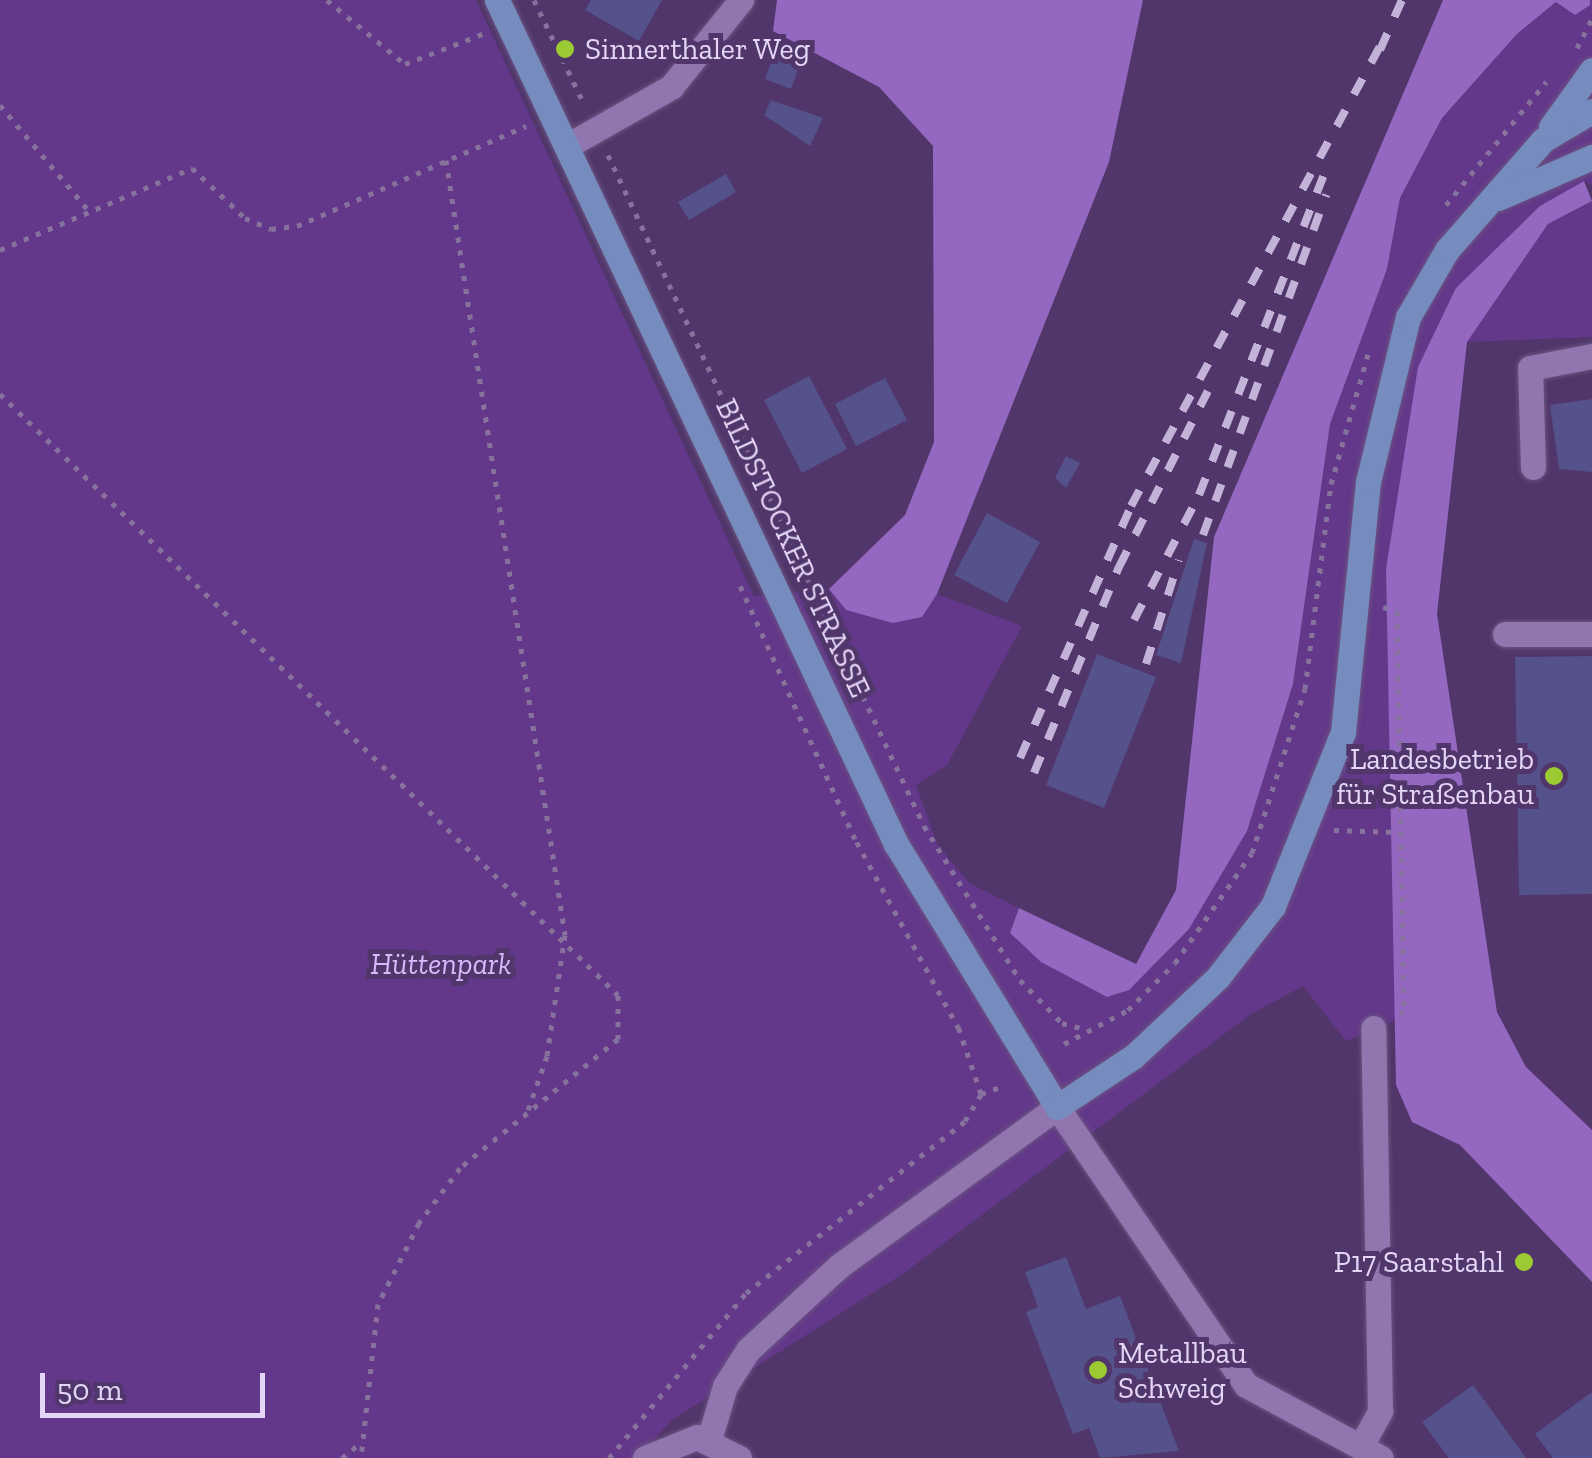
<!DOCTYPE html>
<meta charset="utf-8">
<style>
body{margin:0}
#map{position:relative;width:1592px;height:1458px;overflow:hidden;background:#50366a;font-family:"Zilla Slab",serif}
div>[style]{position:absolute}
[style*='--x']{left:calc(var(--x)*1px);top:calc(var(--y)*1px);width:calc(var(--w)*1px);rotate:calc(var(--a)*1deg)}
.green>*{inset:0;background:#63388a}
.forest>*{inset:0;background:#9467c0}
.building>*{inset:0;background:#55518a}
.path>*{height:5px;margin-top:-2.5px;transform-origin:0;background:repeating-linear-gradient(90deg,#87729e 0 5px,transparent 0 13px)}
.roads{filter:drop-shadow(0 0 2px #6a5380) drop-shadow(0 0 2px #6a5380)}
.minor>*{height:25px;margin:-12.5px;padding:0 12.5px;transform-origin:12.5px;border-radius:12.5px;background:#9075af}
.major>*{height:25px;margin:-12.5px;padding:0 12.5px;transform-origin:12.5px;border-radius:12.5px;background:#768cbf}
.rail>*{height:8px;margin-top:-4px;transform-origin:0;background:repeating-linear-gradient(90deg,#c4b3d8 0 18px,transparent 0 36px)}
.dots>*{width:28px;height:28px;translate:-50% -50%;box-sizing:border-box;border:5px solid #50366a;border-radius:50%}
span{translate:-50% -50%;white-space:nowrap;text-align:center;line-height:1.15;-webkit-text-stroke:10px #50366a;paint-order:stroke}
.poi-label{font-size:30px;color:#e4d6f6}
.left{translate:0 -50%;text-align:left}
.right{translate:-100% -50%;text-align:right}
.street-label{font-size:30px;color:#e4d6f6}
.park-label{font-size:30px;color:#d8b8fd;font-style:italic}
.scale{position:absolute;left:40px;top:1373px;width:225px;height:45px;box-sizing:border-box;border:5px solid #e4d6f6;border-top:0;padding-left:12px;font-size:30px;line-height:35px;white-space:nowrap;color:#e4d6f6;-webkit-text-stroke:8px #50366a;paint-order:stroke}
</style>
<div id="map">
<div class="green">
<div style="clip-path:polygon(0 0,476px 0,754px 596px,829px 589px,846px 610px,922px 616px,937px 594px,1022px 626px,947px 765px,916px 785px,937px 844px,969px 883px,1019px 908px,1010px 933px,1107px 997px,1189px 929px,1247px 831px,1293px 684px,1330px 424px,1387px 269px,1400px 198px,1442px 118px,1517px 34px,1557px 2px,1592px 0,1592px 185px,1584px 181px,1456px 288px,1386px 569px,1396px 1020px,1346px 1041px,1303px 986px,1251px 1014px,904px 1273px,672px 1420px,637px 1458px,0 1458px)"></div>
<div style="clip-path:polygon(1592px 201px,1592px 337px,1467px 342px,1548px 224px)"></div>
</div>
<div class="forest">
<div style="clip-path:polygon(777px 0,1143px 0,1109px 162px,937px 594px,922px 617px,893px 623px,846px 610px,829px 589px,905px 515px,934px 442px,933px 146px,879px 87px,773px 31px)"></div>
<div style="clip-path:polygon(1443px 0,1590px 0,1590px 5px,1575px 15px,1556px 2px,1517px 34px,1442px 118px,1400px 198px,1387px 269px,1330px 424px,1293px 684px,1247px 831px,1189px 929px,1129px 990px,1107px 997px,1041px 962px,1010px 933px,1019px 908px,1136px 964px,1176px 890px,1214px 537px)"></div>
<div style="clip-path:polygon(1584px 181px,1592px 201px,1548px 224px,1467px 342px,1437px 614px,1497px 1012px,1526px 1067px,1592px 1130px,1592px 1282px,1460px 1145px,1412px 1122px,1396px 1085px,1386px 569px,1418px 367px,1456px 288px,1540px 206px)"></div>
</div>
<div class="building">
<div style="clip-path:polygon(591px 0,662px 0,639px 41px,585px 10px)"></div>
<div style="clip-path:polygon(775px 51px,801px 61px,791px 89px,765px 79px)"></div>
<div style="clip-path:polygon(771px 100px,823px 118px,810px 146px,764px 115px)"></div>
<div style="clip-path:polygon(726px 174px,736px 192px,689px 220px,678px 202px)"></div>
<div style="clip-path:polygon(809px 376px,847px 449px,802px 473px,764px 400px)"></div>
<div style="clip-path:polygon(885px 378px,907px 420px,856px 446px,835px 404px)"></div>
<div style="clip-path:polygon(1592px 399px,1592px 472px,1559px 469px,1550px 405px)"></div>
<div style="clip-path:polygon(1066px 456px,1080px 463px,1066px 488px,1055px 478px)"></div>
<div style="clip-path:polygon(987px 513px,1040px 542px,1007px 603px,954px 575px)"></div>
<div style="clip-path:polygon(1194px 539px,1207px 543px,1181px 663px,1156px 655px)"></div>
<div style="clip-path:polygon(1097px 654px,1156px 677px,1104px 808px,1046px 785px)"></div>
<div style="clip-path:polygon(1592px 656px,1592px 894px,1519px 895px,1515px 657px)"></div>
<div style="clip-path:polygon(1066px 1257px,1086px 1309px,1120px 1296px,1179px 1451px,1100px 1458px,1089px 1428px,1073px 1434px,1026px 1312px,1038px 1307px,1025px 1272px)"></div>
<div style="clip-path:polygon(1473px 1385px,1490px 1408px,1526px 1458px,1449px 1458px,1439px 1445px,1422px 1422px)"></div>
<div style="clip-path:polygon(1592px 1392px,1592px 1458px,1553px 1458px,1535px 1434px)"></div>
</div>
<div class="path">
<div style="--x:327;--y:0;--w:101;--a:39.4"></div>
<div style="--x:405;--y:64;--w:86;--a:-21.2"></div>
<div style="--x:534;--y:0;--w:115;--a:64.3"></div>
<div style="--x:1577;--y:48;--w:33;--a:-63"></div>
<div style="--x:0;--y:105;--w:137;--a:50"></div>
<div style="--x:608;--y:155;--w:742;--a:64.78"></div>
<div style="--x:924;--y:826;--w:181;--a:58.1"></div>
<div style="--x:1020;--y:980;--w:60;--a:45.7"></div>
<div style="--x:1062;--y:1023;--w:23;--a:15"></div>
<div style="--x:446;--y:160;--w:784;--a:81.27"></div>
<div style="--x:565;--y:935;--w:122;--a:98.5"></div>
<div style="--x:547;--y:1056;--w:64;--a:109.3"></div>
<div style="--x:1446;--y:205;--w:159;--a:-50.9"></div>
<div style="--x:0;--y:250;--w:209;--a:-23.1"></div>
<div style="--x:192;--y:168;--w:73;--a:43.3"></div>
<div style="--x:245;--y:218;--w:28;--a:23"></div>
<div style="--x:271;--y:229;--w:26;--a:-7"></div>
<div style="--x:297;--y:226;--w:250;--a:-23.6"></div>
<div style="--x:0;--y:394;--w:862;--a:44.2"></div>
<div style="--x:618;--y:995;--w:44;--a:90"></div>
<div style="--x:618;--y:1039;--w:204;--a:140.8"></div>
<div style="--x:460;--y:1168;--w:69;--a:126.7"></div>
<div style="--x:419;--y:1223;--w:91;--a:116.8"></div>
<div style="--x:378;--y:1304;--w:155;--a:96.3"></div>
<div style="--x:1383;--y:607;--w:15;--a:16"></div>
<div style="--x:1397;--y:611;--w:400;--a:89"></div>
<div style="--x:1404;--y:1011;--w:10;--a:156"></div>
<div style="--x:1334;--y:830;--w:62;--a:1.8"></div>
<div style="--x:1064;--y:1044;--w:72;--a:-28"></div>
<div style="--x:1128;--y:1010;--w:66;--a:-45"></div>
<div style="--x:1175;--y:963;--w:134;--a:-55"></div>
<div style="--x:1252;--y:853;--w:172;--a:-72.1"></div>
<div style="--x:1305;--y:689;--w:207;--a:-82.8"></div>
<div style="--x:1331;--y:484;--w:138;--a:-74.1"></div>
<div style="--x:981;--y:1094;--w:20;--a:-20"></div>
<div style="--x:342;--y:1458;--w:26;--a:-39"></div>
<div style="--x:609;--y:1458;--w:214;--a:-50.3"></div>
<div style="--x:746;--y:1293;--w:278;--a:-38.1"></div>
<div style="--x:965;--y:1121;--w:31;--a:-59"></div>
<div style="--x:981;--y:1094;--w:69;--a:-108.7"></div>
<div style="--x:959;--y:1029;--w:217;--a:-118.7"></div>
<div style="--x:855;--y:839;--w:279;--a:-114.4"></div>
</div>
<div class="roads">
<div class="minor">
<div style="--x:567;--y:146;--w:120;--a:-29.6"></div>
<div style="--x:671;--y:87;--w:112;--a:-51.2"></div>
<div style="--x:1533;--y:467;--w:99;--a:-91.7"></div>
<div style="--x:1530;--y:368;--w:63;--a:-11"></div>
<div style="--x:1505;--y:634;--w:87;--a:0"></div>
<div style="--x:709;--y:1440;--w:56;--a:-73.5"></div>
<div style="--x:725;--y:1386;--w:43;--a:-57.4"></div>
<div style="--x:748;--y:1350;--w:124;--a:-42.7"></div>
<div style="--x:839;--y:1266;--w:270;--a:-36.1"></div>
<div style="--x:1057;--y:1107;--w:336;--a:55.8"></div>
<div style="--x:1246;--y:1385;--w:153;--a:28.4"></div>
<div style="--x:1362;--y:1444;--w:38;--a:-61"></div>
<div style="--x:1380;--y:1411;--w:383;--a:-91"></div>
<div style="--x:645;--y:1458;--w:56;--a:-22"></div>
<div style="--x:697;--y:1437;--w:47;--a:26.6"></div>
</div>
<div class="major">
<div style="--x:497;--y:0;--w:934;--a:64.7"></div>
<div style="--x:896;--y:844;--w:308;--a:58.5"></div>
<div style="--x:1057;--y:1107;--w:92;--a:-33.5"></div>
<div style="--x:1134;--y:1056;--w:115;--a:-43.2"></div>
<div style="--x:1218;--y:977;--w:90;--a:-52.2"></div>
<div style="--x:1273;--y:906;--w:188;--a:-68.1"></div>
<div style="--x:1343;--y:732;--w:251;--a:-84.3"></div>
<div style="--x:1368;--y:482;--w:170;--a:-76.4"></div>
<div style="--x:1408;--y:317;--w:78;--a:-59.8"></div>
<div style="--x:1447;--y:250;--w:146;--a:-48.9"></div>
<div style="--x:1543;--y:140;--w:57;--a:-30.6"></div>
<div style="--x:1551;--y:127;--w:70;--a:-54.3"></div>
<div style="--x:1498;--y:198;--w:103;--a:-23.6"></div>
</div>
</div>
<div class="rail">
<div style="--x:1380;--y:50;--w:55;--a:-66.3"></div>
<div style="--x:1203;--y:535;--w:362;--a:-70.1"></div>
<div style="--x:1134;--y:620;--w:141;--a:-62.5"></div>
<div style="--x:1199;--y:495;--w:355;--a:-68.7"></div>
<div style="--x:1146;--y:664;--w:109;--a:-72.4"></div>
<div style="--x:1020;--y:758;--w:275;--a:-66.2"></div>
<div style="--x:1131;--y:506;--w:533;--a:-61.56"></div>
<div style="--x:1034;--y:773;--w:223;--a:-67.6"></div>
<div style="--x:1119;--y:567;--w:197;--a:-63.2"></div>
</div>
<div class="dots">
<div style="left:565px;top:49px;background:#9cca32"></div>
<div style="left:1554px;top:776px;background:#9cca32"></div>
<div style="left:1524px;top:1262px;background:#9cca32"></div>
<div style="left:1098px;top:1370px;background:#9cca32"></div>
</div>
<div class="poi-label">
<span class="left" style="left:585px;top:49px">Sinnerthaler Weg</span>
<span class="right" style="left:1534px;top:776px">Landesbetrieb<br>für Straßenbau</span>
<span class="right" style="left:1504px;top:1262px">P17 Saarstahl</span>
<span class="left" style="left:1118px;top:1370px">Metallbau<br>Schweig</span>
</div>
<div class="street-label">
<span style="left:793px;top:548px;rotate:65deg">BILDSTOCKER STRASSE</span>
</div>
<div class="park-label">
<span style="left:441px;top:964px">Hüttenpark</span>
</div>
<div class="scale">50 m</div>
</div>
